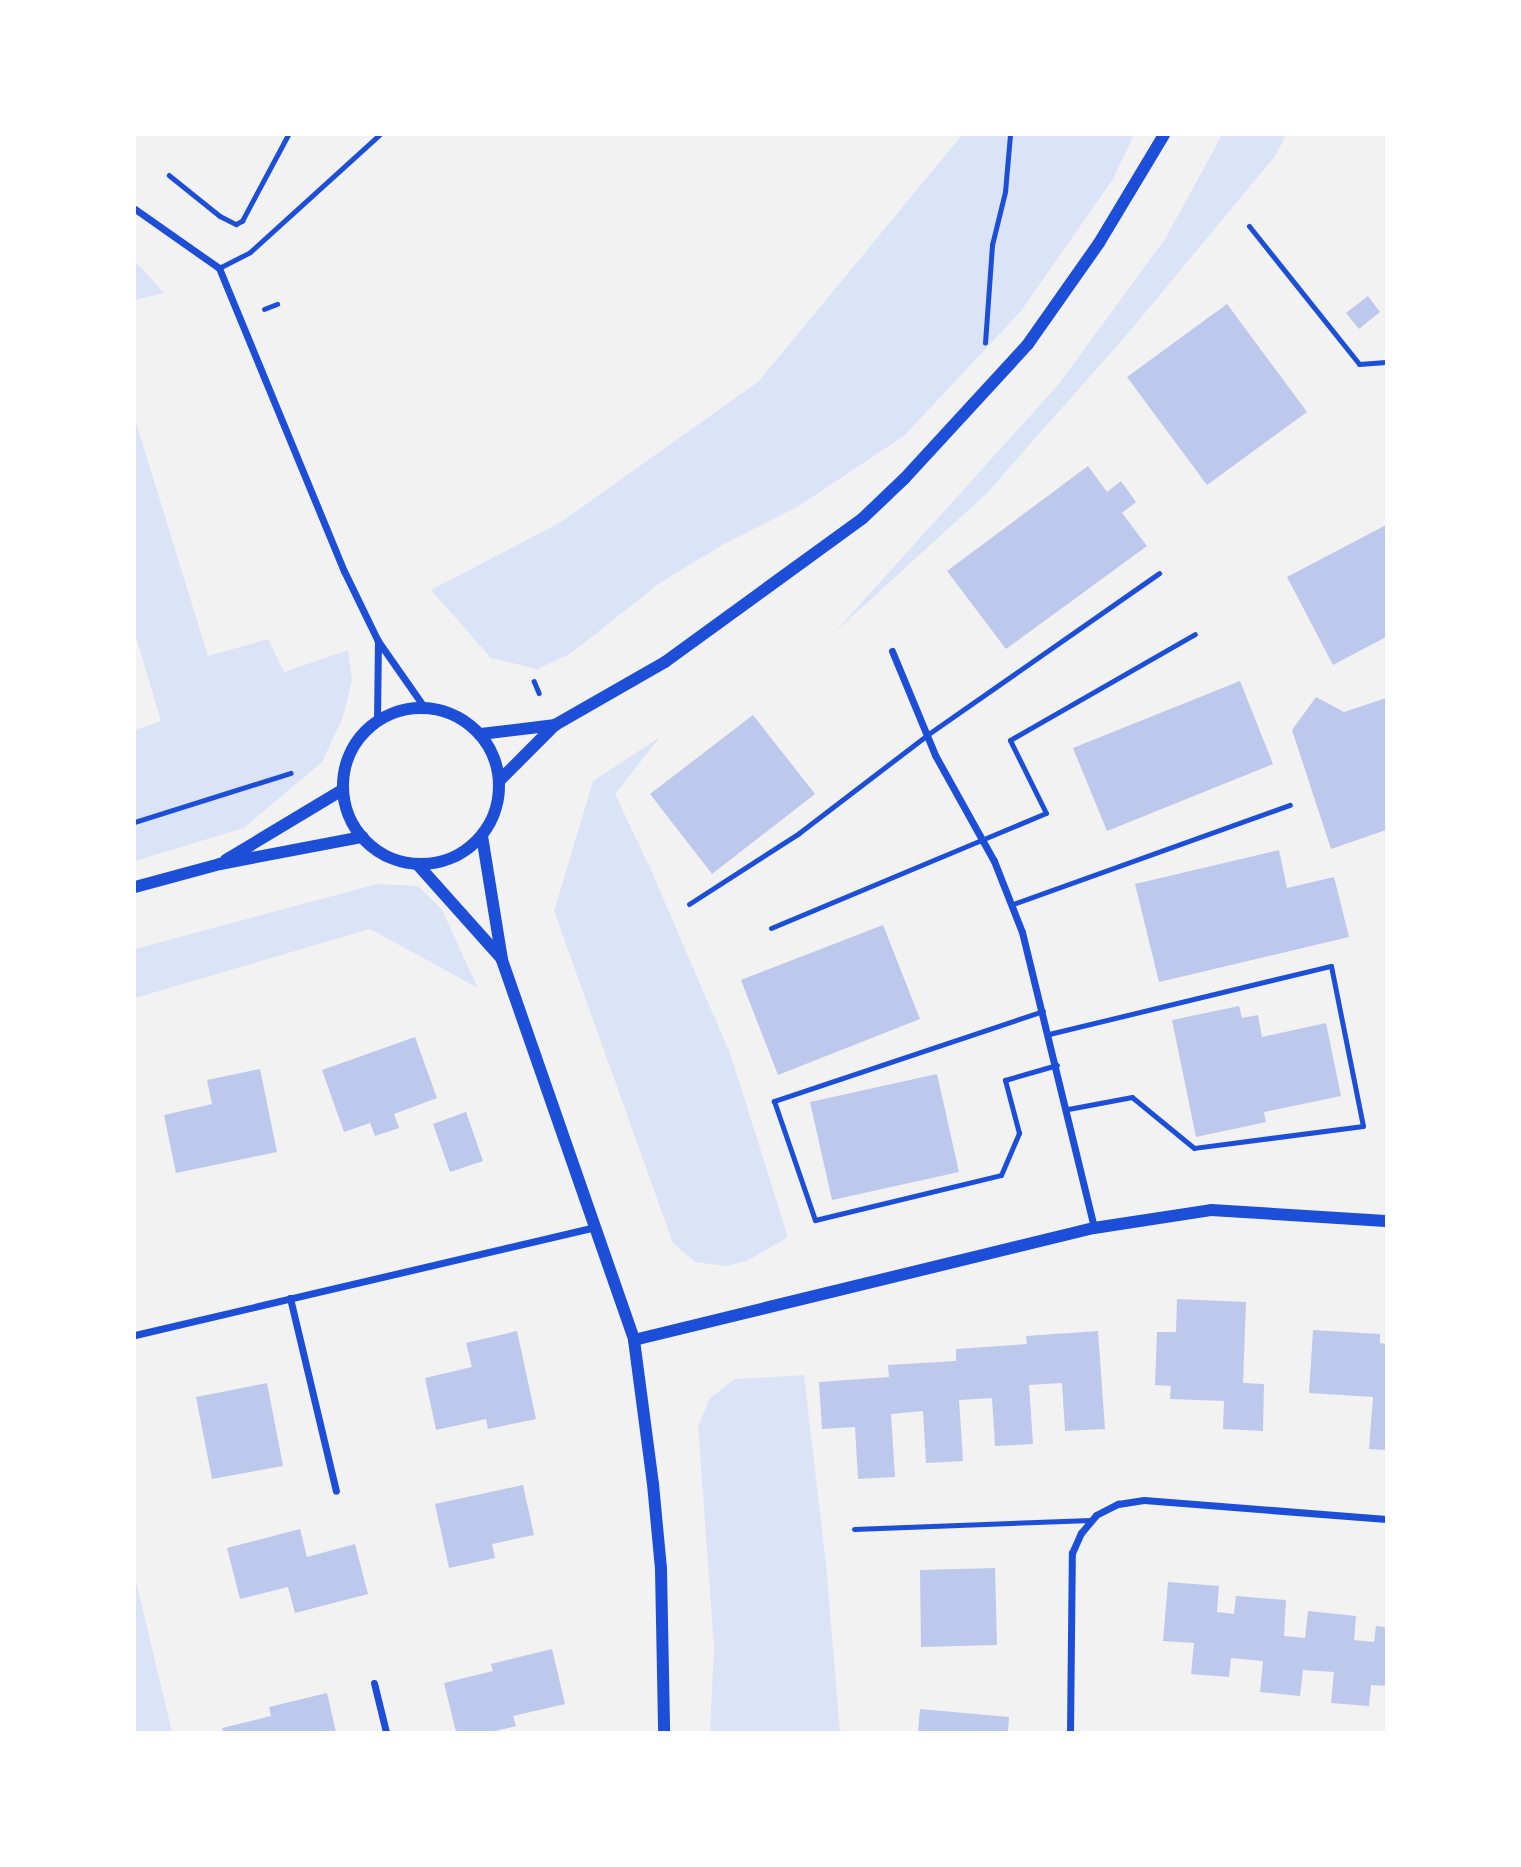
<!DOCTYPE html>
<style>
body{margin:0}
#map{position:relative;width:1521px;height:1867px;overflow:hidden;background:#f2f2f2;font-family:"Work Sans",sans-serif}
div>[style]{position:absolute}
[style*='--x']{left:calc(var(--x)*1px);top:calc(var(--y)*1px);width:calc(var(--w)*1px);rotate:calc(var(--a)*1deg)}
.green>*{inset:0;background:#dbe4f7}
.building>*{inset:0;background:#bdc9ec}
.path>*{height:4.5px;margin:-2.25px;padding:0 2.25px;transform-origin:2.25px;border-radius:2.25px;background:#1d4ed8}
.service>*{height:5px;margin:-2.5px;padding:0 2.5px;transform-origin:2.5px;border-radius:2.5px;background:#1d4ed8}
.minor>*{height:7px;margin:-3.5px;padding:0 3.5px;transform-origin:3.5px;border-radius:3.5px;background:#1d4ed8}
.tertiary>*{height:12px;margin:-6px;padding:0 6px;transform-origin:6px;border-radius:6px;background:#1d4ed8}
.tertiary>.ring{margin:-6px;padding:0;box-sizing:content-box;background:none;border:12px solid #1d4ed8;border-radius:50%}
span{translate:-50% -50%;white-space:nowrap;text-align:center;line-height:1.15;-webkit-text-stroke:5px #fff;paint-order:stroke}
.frame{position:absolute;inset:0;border:136px solid #fff;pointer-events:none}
</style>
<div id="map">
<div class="green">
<div style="clip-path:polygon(962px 135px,1134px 135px,1113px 179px,1021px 311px,904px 436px,799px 506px,724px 544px,661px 582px,570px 654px,537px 669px,491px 658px,431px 590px,561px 522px,759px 381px)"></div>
<div style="clip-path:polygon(1222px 135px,1286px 135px,1276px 155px,1130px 331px,986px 494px,834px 633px,1058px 385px,1165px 239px)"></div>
<div style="clip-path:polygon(135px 261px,136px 262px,164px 293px,135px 300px)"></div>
<div style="clip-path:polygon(135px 419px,208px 656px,268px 639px,284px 672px,348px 650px,352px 681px,343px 717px,322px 762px,244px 828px,135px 861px,135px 730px,161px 721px,135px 634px)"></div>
<div style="clip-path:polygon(660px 737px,615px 794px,650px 868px,730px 1053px,788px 1237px,747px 1261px,726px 1266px,695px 1262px,673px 1243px,554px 911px,593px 781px)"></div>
<div style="clip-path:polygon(377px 884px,418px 886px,442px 910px,478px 988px,370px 929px,135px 998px,135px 949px)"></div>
<div style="clip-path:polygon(804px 1375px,826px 1564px,840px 1732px,710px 1732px,714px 1647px,698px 1426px,710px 1398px,735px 1379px)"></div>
<div style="clip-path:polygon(135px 1577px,172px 1732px,136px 1732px)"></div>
</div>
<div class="building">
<div style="clip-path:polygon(1368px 296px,1380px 312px,1359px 329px,1346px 313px)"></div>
<div style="clip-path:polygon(1227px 304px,1307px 412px,1207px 485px,1127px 377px)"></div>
<div style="clip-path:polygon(1088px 466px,1107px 492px,1121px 481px,1136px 502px,1122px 513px,1147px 546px,1006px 649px,947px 571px)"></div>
<div style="clip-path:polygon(1386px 525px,1386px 637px,1333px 665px,1287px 577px)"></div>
<div style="clip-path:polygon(1240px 681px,1273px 764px,1107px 831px,1073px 748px)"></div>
<div style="clip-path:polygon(1316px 697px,1344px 712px,1386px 698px,1386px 830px,1331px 849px,1292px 730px)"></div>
<div style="clip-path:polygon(753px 715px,815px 794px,712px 874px,650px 794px)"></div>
<div style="clip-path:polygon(1279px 850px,1287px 888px,1334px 877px,1349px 937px,1159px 982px,1135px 884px)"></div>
<div style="clip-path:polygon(883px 925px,920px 1019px,778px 1075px,741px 980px)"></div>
<div style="clip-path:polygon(1239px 1006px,1242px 1018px,1258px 1015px,1262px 1037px,1326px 1023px,1341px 1096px,1264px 1112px,1266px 1122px,1196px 1137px,1172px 1020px)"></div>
<div style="clip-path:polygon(415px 1037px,437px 1098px,394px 1114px,399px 1128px,375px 1136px,370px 1123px,344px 1132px,322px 1070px)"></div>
<div style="clip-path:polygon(260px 1069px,277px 1152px,176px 1173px,164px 1115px,212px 1104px,207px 1080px)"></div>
<div style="clip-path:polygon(937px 1074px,959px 1172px,832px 1200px,810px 1102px)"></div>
<div style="clip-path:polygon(466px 1112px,483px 1161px,450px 1172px,433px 1124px)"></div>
<div style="clip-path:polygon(1177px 1299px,1246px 1302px,1243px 1383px,1264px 1384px,1263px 1431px,1223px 1429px,1224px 1401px,1170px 1399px,1171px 1386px,1155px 1385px,1157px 1332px,1176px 1332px)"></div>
<div style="clip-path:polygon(1313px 1330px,1380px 1334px,1380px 1343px,1386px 1344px,1386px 1450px,1369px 1449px,1373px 1397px,1309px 1393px)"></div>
<div style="clip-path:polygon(517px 1331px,536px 1419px,488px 1429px,486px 1419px,436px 1430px,425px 1378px,472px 1367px,466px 1343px)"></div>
<div style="clip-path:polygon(1098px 1331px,1105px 1429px,1065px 1431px,1062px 1383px,1029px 1385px,1033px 1444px,995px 1446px,992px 1398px,959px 1400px,963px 1461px,926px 1463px,923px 1411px,891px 1414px,895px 1477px,858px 1479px,855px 1427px,822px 1429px,819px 1382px,889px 1377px,888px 1365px,956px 1361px,956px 1349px,1027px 1344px,1026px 1336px)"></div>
<div style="clip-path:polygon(267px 1383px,283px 1466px,212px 1479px,196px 1397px)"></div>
<div style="clip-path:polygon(523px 1485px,534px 1535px,492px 1544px,495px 1558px,449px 1568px,435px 1504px)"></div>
<div style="clip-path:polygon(300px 1529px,307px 1557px,355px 1544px,368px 1594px,295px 1613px,288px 1587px,240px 1599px,227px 1548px)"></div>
<div style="clip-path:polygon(995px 1568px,997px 1645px,921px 1647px,920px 1570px)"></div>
<div style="clip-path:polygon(1168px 1582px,1219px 1586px,1217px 1612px,1234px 1614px,1236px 1596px,1286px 1600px,1284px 1636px,1305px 1638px,1308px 1611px,1356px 1616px,1354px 1640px,1374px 1642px,1376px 1626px,1386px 1627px,1386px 1686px,1371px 1685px,1369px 1706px,1331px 1703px,1334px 1672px,1303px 1670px,1300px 1696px,1260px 1692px,1263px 1661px,1231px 1658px,1229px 1677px,1191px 1674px,1194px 1643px,1163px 1641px)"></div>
<div style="clip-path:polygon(552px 1649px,565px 1704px,513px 1716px,516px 1726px,491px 1732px,456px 1732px,444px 1683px,493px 1671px,491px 1664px)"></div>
<div style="clip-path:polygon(327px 1693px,336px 1732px,223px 1732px,222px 1728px,271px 1716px,269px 1707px)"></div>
<div style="clip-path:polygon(920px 1709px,1009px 1717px,1008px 1732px,918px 1732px)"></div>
</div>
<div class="path">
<div style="--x:169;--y:175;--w:65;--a:38.8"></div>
<div style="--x:220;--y:216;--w:18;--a:27"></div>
<div style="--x:236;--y:224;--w:7;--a:-27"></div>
<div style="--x:242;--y:221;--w:98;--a:-61.9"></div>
<div style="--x:264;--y:309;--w:14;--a:-21"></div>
<div style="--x:985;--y:343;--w:98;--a:-85.9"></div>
<div style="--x:992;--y:245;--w:55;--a:-76.2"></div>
<div style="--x:1005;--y:192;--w:57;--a:-85"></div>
<div style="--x:534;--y:681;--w:13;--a:67"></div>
<div style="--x:135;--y:822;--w:163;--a:-17.5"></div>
</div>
<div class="service">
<div style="--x:1249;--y:226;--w:176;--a:51.4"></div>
<div style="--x:1359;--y:364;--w:27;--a:-4"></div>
<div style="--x:219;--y:268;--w:35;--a:-27"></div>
<div style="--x:250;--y:252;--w:174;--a:-42.2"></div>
<div style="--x:689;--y:904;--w:131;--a:-32.8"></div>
<div style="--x:799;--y:833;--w:161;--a:-37.4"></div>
<div style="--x:927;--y:735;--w:283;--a:-34.9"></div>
<div style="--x:1013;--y:904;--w:294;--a:-19.7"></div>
<div style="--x:771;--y:928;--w:298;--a:-22.7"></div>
<div style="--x:1046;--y:813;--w:81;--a:-116.3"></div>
<div style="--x:1010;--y:740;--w:213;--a:-29.8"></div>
<div style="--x:1043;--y:1011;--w:284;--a:161.5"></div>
<div style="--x:774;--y:1101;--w:126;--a:71"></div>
<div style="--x:815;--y:1220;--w:191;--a:-13.6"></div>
<div style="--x:1001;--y:1175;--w:46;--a:-66.8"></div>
<div style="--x:1019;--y:1133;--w:55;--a:-104.8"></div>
<div style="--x:1005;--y:1080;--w:54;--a:-16.1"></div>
<div style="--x:1049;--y:1034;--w:290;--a:-13.6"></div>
<div style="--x:1331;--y:966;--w:163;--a:78.7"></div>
<div style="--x:1363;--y:1126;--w:170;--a:172.6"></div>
<div style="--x:1194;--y:1148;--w:80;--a:-140.6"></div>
<div style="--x:1132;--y:1097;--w:65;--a:169.4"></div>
<div style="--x:854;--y:1529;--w:237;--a:-2.2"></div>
</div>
<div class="minor">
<div style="--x:135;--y:209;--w:103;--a:35.1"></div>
<div style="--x:219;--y:268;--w:328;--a:67.6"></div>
<div style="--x:344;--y:571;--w:78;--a:64.1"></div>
<div style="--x:378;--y:641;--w:80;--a:55.1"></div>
<div style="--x:892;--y:651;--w:113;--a:67.5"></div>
<div style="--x:935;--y:755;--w:121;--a:60.9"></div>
<div style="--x:994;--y:861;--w:76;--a:68.5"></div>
<div style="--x:1022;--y:932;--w:305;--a:76.3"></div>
<div style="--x:377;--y:721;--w:80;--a:-89.3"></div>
<div style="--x:290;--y:1298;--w:198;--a:76.6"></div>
<div style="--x:135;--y:1335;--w:474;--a:-13.2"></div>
<div style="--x:374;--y:1683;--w:50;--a:76.2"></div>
<div style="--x:1070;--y:1732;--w:179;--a:-89.4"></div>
<div style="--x:1072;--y:1553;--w:22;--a:-66"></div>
<div style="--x:1081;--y:1533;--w:23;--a:-50"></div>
<div style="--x:1096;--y:1515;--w:25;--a:-27"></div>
<div style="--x:1118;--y:1504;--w:26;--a:-9"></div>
<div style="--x:1144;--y:1500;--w:243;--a:4.5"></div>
</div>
<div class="tertiary">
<div class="ring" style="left:343px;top:708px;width:144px;height:144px"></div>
<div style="--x:481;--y:734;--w:75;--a:-6.9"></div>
<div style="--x:500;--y:780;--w:78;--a:-45"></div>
<div style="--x:555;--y:725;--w:127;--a:-29.8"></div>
<div style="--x:665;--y:662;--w:245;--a:-36"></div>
<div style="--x:863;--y:518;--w:57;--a:-43.6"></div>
<div style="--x:904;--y:479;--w:183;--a:-47.4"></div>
<div style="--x:1028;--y:344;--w:123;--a:-54.9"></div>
<div style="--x:1099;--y:243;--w:126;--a:-59"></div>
<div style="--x:482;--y:836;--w:126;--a:80.8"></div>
<div style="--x:502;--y:960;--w:402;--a:70.8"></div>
<div style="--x:634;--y:1340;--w:145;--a:82.5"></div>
<div style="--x:653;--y:1484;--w:85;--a:84.6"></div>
<div style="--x:661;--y:1569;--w:163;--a:88.9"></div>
<div style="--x:226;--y:860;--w:135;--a:-31.1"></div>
<div style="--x:418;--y:865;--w:126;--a:48.2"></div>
<div style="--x:135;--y:887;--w:88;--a:-15.1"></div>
<div style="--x:220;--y:864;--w:145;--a:-10.8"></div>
<div style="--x:634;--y:1340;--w:473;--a:-13.7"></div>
<div style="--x:1094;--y:1228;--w:118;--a:-8.7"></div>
<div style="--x:1211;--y:1210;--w:175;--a:3.6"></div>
</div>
<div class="frame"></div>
</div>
